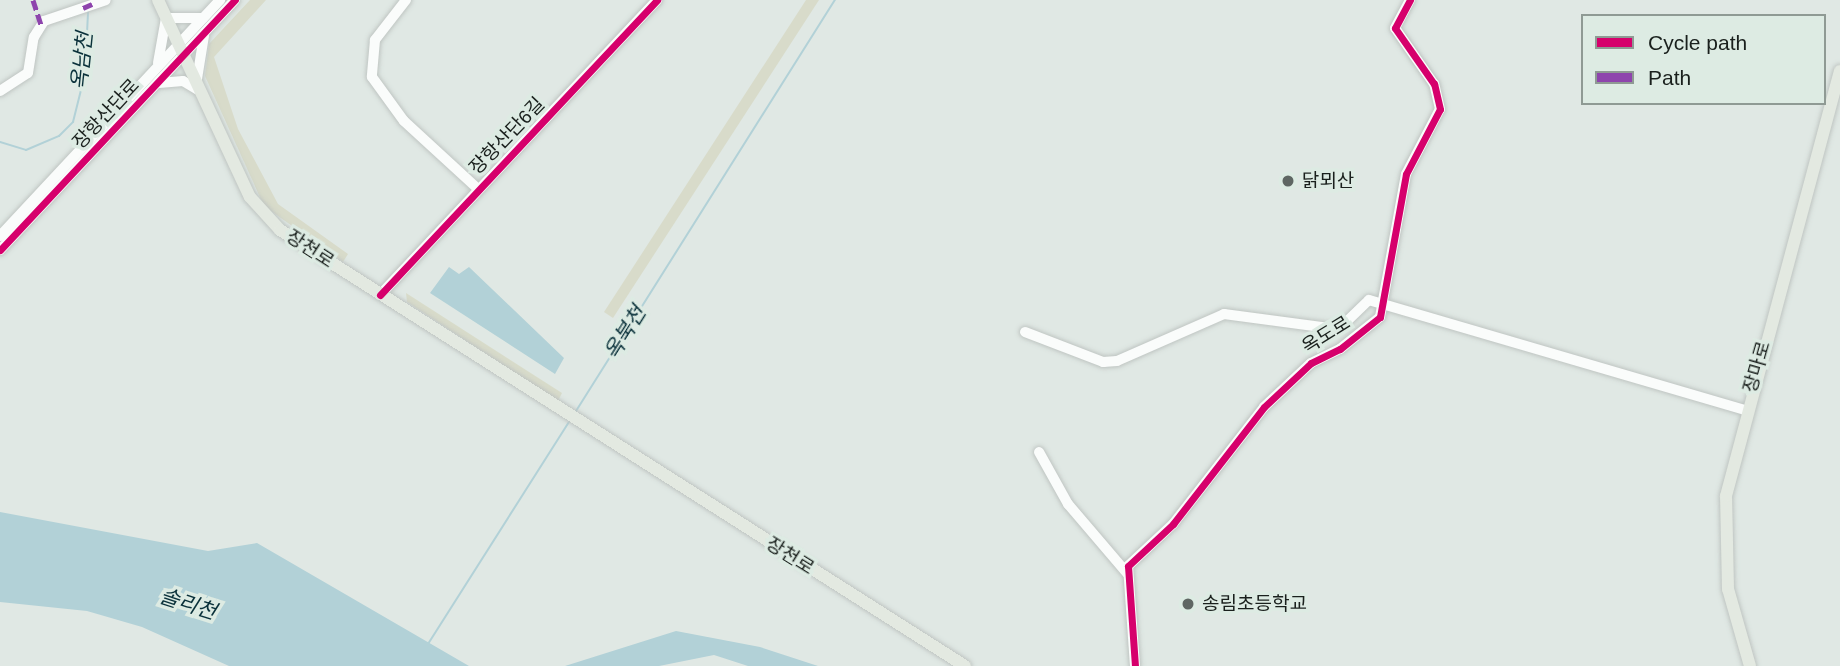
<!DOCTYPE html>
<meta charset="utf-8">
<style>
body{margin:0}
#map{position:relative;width:1840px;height:666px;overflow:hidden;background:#e0e8e4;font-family:Arial,"Noto Sans KR",sans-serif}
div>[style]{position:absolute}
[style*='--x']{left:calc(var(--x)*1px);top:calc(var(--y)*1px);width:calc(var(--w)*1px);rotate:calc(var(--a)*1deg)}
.green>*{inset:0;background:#d8dbca}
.water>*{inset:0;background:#b2d1d7}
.stream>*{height:2px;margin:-1px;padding:0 1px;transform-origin:1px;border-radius:1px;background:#b2d1d7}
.roads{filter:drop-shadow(0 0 2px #bfc5c2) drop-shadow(0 0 2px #bfc5c2)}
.minor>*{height:10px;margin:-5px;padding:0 5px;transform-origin:5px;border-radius:5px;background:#fafcfb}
.major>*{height:12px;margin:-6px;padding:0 6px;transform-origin:6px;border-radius:6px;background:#e3e9e1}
.quiet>*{height:5px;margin-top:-2.5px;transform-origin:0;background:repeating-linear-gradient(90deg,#8e44ad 0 10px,transparent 0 15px)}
.cycleway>*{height:7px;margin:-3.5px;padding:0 3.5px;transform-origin:3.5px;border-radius:3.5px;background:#d6006c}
.dots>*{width:19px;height:19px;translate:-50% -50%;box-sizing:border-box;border:4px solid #ddebe3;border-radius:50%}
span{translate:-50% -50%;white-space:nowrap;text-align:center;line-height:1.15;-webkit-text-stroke:7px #ddebe3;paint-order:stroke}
.street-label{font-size:19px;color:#1a201d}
.poi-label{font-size:19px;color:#1a201d}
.left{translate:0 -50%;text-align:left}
.water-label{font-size:21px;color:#0a313a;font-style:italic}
.legend{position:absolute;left:1581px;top:14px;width:245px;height:91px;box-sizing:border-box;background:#ddebe3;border:2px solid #8f9a94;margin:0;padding:9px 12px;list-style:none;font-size:21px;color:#1a201d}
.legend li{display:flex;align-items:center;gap:14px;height:35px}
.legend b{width:35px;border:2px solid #8f9a94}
</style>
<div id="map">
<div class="green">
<div style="clip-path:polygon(250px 0,266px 0,214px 57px,238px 129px,278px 204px,348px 254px,343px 262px,264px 206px,205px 76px,209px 44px)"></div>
<div style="clip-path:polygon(806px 0,819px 0,613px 318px,604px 312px)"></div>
<div style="clip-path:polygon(406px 293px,562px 393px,558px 401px,407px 302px)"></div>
</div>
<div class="water">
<div style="clip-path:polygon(449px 267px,459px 274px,469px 267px,564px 358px,555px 374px,430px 293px)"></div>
<div style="clip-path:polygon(0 512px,208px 551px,257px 543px,469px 666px,229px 666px,142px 627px,87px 611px,0 602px)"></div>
<div style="clip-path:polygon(676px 631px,760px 647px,818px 666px,748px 666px,714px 655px,659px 666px,565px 666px)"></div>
</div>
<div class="stream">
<div style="--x:0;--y:142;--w:27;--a:17"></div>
<div style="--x:26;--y:150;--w:36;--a:-23"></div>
<div style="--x:59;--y:136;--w:20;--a:-45"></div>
<div style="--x:73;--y:122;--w:49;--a:-76"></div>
<div style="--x:85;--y:74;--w:62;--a:-87.2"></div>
<div style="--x:576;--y:411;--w:486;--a:-57.8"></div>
<div style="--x:428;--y:644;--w:263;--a:-57.6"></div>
</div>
<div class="roads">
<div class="minor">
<div style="--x:406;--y:0;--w:51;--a:127.8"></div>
<div style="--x:375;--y:40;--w:37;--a:95"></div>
<div style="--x:372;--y:77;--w:54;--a:54"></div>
<div style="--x:404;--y:121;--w:100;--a:42.6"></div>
<div style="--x:158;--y:63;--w:46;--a:-79.9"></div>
<div style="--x:166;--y:18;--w:37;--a:0"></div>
<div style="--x:197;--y:79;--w:44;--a:-80.8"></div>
<div style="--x:159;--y:83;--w:24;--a:-5"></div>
<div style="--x:183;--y:81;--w:17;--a:31"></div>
<div style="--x:0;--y:91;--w:33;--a:-33"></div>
<div style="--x:28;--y:73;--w:36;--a:-81"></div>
<div style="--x:34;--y:37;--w:19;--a:-58"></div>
<div style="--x:44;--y:21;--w:65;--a:-18.7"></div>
<div style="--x:0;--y:236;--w:323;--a:-47"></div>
<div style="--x:0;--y:250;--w:343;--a:-46.8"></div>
<div style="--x:380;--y:295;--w:405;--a:-46.8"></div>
<div style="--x:1025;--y:332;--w:84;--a:21"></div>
<div style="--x:1103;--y:362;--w:14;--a:-4"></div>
<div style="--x:1117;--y:361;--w:117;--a:-23.7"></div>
<div style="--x:1224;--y:314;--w:106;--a:7.6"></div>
<div style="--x:1329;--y:328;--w:14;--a:-12"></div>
<div style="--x:1343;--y:325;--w:36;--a:-44"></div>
<div style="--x:1369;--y:300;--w:392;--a:16.3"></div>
<div style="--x:1039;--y:452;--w:60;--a:60.9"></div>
<div style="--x:1068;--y:504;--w:91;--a:49.5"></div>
<div style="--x:1135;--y:666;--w:100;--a:-94"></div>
<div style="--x:1128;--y:566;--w:62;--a:-43"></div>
<div style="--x:1173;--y:524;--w:148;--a:-52.1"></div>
<div style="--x:1264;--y:407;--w:64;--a:-43.1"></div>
<div style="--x:1311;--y:363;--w:32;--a:-26"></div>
<div style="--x:1340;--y:349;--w:51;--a:-38.7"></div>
<div style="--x:1380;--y:317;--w:145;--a:-79.7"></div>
<div style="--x:1406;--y:174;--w:73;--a:-62.4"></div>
<div style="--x:1440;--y:109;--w:26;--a:-103"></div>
<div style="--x:1434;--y:84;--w:68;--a:-124.9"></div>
<div style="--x:1395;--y:28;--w:32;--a:-62"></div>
</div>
<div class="major">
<div style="--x:158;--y:0;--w:217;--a:65"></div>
<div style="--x:250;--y:197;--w:45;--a:47.7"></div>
<div style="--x:280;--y:230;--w:812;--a:32.48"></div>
<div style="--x:1750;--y:666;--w:80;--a:-105.9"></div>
<div style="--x:1728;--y:589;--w:93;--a:-91.2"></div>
<div style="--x:1726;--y:496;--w:440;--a:-75"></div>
</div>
</div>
<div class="quiet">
<div style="--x:33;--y:0;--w:26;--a:72"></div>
<div style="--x:83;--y:8;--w:10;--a:-24"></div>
</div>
<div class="cycleway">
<div style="--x:0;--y:250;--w:343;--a:-46.8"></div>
<div style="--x:380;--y:295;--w:405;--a:-46.8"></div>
<div style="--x:1135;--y:666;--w:100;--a:-94"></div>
<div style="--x:1128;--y:566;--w:62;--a:-43"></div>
<div style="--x:1173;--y:524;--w:148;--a:-52.1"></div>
<div style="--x:1264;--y:407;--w:64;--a:-43.1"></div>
<div style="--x:1311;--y:363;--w:32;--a:-26"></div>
<div style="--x:1340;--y:349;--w:51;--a:-38.7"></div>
<div style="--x:1380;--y:317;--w:145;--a:-79.7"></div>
<div style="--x:1406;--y:174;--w:73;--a:-62.4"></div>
<div style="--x:1440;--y:109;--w:26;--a:-103"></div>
<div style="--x:1434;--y:84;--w:68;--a:-124.9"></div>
<div style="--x:1395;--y:28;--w:32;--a:-62"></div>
</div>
<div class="dots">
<div style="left:1288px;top:181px;background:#5f6663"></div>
<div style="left:1188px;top:604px;background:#5f6663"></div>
</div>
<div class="street-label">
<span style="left:106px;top:114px;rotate:-47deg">장항산단로</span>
<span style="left:507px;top:136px;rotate:-46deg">장항산단6길</span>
<span style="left:310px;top:249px;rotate:33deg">장천로</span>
<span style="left:1326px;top:335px;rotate:-32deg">옥도로</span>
<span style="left:1757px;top:367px;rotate:-74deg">장마로</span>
<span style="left:790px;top:556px;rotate:32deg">장천로</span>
</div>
<div class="poi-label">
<span class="left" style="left:1302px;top:181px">닭뫼산</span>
<span class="left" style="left:1202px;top:604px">송림초등학교</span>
</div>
<div class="water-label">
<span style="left:82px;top:61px;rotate:-84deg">옥남천</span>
<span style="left:625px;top:333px;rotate:-58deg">옥북천</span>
<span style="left:188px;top:604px;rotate:18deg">솔리천</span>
</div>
<ul class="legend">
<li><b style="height:9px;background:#d6006c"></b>Cycle path</li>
<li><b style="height:9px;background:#8e44ad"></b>Path</li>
</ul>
</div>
